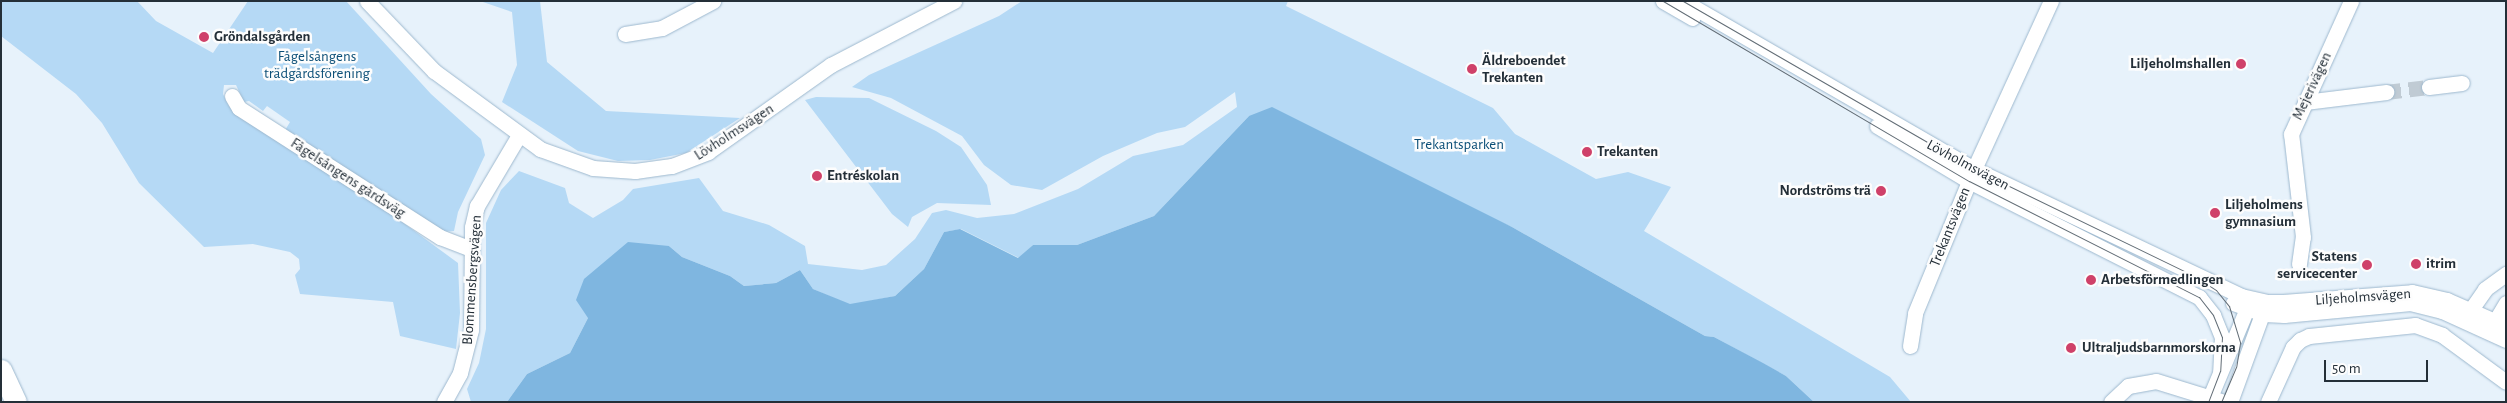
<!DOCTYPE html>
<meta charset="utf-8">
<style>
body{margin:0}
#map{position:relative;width:2507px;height:403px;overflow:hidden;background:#e7f2fb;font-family:"Alegreya Sans",sans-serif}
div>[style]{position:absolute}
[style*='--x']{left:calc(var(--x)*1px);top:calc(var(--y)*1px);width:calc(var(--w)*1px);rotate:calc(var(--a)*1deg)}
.green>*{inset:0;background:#b5d9f5}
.water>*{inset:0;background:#7fb6e0}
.minor-tunnel>*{height:15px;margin-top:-7.5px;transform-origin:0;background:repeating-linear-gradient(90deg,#c0cbd4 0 15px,transparent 0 23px)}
.roads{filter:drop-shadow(0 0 1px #9db8ce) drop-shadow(0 0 1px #9db8ce)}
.minor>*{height:15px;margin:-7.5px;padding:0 7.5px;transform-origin:7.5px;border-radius:7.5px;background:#fff}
.highway>*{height:21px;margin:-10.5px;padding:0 10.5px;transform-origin:10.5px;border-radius:10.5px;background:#fff}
.tram>*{height:1px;margin:-0.5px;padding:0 0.5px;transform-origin:0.5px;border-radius:0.5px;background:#626d76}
.dots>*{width:14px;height:14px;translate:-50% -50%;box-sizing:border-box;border:2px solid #fdfdfd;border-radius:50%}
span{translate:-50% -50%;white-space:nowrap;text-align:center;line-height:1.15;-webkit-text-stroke:5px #fdfdfd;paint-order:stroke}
.poi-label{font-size:15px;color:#242f38;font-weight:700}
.left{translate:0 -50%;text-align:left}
.right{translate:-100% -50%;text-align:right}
.park-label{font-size:15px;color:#0c4f77}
.street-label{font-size:15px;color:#242f38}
.frame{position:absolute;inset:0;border:2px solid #242f38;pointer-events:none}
.scale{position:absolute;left:2324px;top:360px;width:104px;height:22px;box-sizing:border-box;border:2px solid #242f38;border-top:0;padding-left:6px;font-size:15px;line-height:18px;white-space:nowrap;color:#242f38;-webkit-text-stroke:4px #fdfdfd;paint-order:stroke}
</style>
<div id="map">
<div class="green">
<div style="clip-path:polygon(1px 1px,137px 1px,156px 21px,213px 53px,248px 1px,346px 1px,431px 94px,481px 139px,485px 155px,458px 212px,454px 231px,440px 232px,284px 132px,290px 122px,267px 106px,263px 111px,249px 101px,244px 102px,236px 85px,224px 85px,223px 94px,229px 106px,349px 183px,458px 263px,460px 313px,456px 349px,400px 336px,393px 302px,300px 294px,295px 275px,300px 269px,299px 259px,290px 252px,253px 244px,204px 247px,139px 183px,102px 123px,76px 94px,1px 36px)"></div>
<div style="clip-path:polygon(480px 1px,540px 1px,547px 62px,606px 111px,740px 118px,686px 153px,650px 160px,618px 161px,578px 151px,502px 102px,517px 65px,512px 12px)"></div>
<div style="clip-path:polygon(1022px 1px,1288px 1px,1286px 6px,1493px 108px,1515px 134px,1596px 179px,1628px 172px,1671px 187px,1644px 231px,1890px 377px,1911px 402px,1814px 402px,1786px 376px,1714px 337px,1705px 336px,1512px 227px,1249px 116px,1154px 216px,1077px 245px,1033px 245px,1019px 258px,961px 229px,944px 232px,924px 269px,895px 296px,850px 305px,813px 289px,800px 270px,776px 283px,744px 286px,730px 276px,682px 257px,669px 246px,588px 318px,570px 353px,527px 374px,507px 402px,471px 402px,467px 389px,479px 363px,486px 329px,486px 223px,501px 190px,519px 171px,565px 188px,569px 203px,593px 218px,623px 200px,633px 189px,699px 178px,723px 211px,769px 225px,805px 246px,808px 264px,862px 270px,886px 265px,915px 239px,932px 213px,946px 210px,977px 218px,1014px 214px,1078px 189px,1133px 156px,1183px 145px,1237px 107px,1235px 92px,1185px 127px,1157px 133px,1103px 156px,1042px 190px,1011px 185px,984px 165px,962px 136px,891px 98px,852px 87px,869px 75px,999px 16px)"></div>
<div style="clip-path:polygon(816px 97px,869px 98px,936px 131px,961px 147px,987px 185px,991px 205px,937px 203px,912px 217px,908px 227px,892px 214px,805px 100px)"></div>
</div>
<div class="water">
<div style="clip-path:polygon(1272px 107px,1512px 227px,1705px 336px,1714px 337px,1763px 363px,1786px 376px,1814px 402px,507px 402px,527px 374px,570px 353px,588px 318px,576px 300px,584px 279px,628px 242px,669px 246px,682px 257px,730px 276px,744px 286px,776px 283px,800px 270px,813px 289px,850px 304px,895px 296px,924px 269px,944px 232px,960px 229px,1018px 258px,1033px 245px,1077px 245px,1154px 216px,1249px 116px)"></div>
</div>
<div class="minor-tunnel">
<div style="--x:2386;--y:92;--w:43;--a:-6.6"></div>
</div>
<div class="roads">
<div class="minor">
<div style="--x:367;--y:1;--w:97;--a:46.3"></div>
<div style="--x:434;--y:71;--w:132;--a:36.3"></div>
<div style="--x:540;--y:149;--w:56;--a:19.7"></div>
<div style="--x:593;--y:168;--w:42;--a:4.1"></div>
<div style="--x:635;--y:171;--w:37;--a:-8"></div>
<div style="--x:672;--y:166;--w:39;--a:-21"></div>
<div style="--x:708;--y:152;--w:151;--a:-35.3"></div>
<div style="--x:831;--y:65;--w:139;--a:-27.5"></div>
<div style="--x:1663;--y:1;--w:34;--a:30"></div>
<div style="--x:1683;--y:1;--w:336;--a:30"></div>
<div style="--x:1974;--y:169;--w:296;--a:25.4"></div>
<div style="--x:2241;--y:296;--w:26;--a:13"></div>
<div style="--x:2266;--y:302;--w:17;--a:0"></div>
<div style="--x:2283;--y:302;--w:129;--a:-4.4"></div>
<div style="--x:2412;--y:292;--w:36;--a:13"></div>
<div style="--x:2447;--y:300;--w:64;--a:23.8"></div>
<div style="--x:625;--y:34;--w:37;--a:-9"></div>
<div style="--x:662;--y:28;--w:58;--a:-27.9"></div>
<div style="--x:2429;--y:87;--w:33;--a:-7"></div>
<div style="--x:232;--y:96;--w:14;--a:60"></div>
<div style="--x:239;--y:108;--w:239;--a:32.7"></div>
<div style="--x:440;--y:237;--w:34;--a:21"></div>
<div style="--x:2305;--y:102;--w:82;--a:-7"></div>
<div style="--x:1877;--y:126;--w:107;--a:30.9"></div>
<div style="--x:1969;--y:181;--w:258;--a:26.8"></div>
<div style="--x:2199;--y:297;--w:23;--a:52"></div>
<div style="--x:2213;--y:315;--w:24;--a:68"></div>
<div style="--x:2222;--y:337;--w:34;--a:93"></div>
<div style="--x:2299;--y:264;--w:27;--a:-82"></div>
<div style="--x:2303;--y:237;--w:104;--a:-96.6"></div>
<div style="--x:2291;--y:134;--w:146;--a:-65.7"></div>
<div style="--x:2233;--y:303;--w:33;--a:20"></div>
<div style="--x:2264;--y:314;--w:20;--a:3"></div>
<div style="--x:2284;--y:315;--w:127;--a:-5.4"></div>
<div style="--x:2410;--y:303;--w:33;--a:14"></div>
<div style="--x:2442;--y:311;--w:70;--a:24.4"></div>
<div style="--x:2465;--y:318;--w:35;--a:-55"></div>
<div style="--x:2485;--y:289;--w:26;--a:-36"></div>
<div style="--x:2491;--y:328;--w:29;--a:-59"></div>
<div style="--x:1910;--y:346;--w:33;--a:-81"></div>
<div style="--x:1915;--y:313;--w:156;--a:-67.7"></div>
<div style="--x:1974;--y:169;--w:185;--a:-65.4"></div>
<div style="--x:444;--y:402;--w:33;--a:-61"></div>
<div style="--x:460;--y:373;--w:44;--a:-75.7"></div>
<div style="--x:471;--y:330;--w:103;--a:-89.4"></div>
<div style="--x:472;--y:227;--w:22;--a:-77"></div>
<div style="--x:477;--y:206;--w:82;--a:-59.4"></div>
<div style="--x:2111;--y:402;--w:23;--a:-43"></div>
<div style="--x:2128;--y:386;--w:28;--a:-10"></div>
<div style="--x:2156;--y:381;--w:71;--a:17.2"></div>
<div style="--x:2208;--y:402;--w:109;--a:-67.4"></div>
<div style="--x:2230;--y:402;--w:102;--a:-70"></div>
<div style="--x:2268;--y:402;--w:60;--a:-65.6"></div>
<div style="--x:2293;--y:347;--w:10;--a:-45"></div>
<div style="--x:2300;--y:340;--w:10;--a:-24"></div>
<div style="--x:2309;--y:336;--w:107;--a:-5.9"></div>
<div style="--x:2415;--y:325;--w:29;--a:20"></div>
<div style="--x:2442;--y:335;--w:79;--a:36.3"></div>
</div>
<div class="highway">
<div style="--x:1;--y:370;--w:35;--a:65"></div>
</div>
</div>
<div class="tram">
<div style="--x:1663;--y:1;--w:355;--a:30.5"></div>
<div style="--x:1969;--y:181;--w:258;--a:26.8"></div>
<div style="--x:2199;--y:297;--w:23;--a:52"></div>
<div style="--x:2213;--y:315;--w:24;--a:68"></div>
<div style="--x:2222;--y:337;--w:34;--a:93"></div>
<div style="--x:2220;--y:371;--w:33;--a:111"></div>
<div style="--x:1683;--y:1;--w:336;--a:30"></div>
<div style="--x:1974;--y:169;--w:247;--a:25.9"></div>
<div style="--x:2196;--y:277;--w:24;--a:33"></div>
<div style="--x:2216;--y:290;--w:21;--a:51"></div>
<div style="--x:2229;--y:306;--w:39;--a:73"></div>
<div style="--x:2240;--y:343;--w:24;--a:99"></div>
<div style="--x:2236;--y:367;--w:38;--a:113"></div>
</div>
<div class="dots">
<div style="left:204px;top:37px;background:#cf4169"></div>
<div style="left:2241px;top:64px;background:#cf4169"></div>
<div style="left:1472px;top:69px;background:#cf4169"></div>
<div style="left:1587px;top:152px;background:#cf4169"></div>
<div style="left:817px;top:176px;background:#cf4169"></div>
<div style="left:1881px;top:191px;background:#cf4169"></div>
<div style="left:2215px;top:213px;background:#cf4169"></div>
<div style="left:2416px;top:264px;background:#cf4169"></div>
<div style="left:2367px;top:265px;background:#cf4169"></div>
<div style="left:2091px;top:280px;background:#cf4169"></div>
<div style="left:2071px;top:348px;background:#cf4169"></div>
</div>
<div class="poi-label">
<span class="left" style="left:214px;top:37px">Gröndalsgården</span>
<span class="left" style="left:1482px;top:69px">Äldreboendet<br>Trekanten</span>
<span class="right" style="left:2231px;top:64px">Liljeholmshallen</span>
<span class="left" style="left:1597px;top:152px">Trekanten</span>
<span class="left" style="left:827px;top:176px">Entréskolan</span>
<span class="right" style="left:1871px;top:191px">Nordströms trä</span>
<span class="left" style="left:2225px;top:213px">Liljeholmens<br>gymnasium</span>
<span class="right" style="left:2357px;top:265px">Statens<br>servicecenter</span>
<span class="left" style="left:2426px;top:264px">itrim</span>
<span class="left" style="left:2101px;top:280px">Arbetsförmedlingen</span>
<span class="left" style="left:2082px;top:348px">Ultraljudsbarnmorskorna</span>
</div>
<div class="park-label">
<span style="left:317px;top:65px">Fågelsångens<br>trädgårdsförening</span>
<span style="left:1459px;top:145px">Trekantsparken</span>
</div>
<div class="street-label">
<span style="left:2312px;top:86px;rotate:-65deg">Mejerivägen</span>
<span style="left:734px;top:132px;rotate:-33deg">Lövholmsvägen</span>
<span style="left:1968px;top:165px;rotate:28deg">Lövholmsvägen</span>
<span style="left:348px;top:178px;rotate:33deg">Fågelsångens gårdsväg</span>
<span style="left:1950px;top:227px;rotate:-68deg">Trekantsvägen</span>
<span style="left:472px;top:280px;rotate:-86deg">Blommensbergsvägen</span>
<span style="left:2363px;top:297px;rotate:-4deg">Liljeholmsvägen</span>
</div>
<div class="frame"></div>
<div class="scale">50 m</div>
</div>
